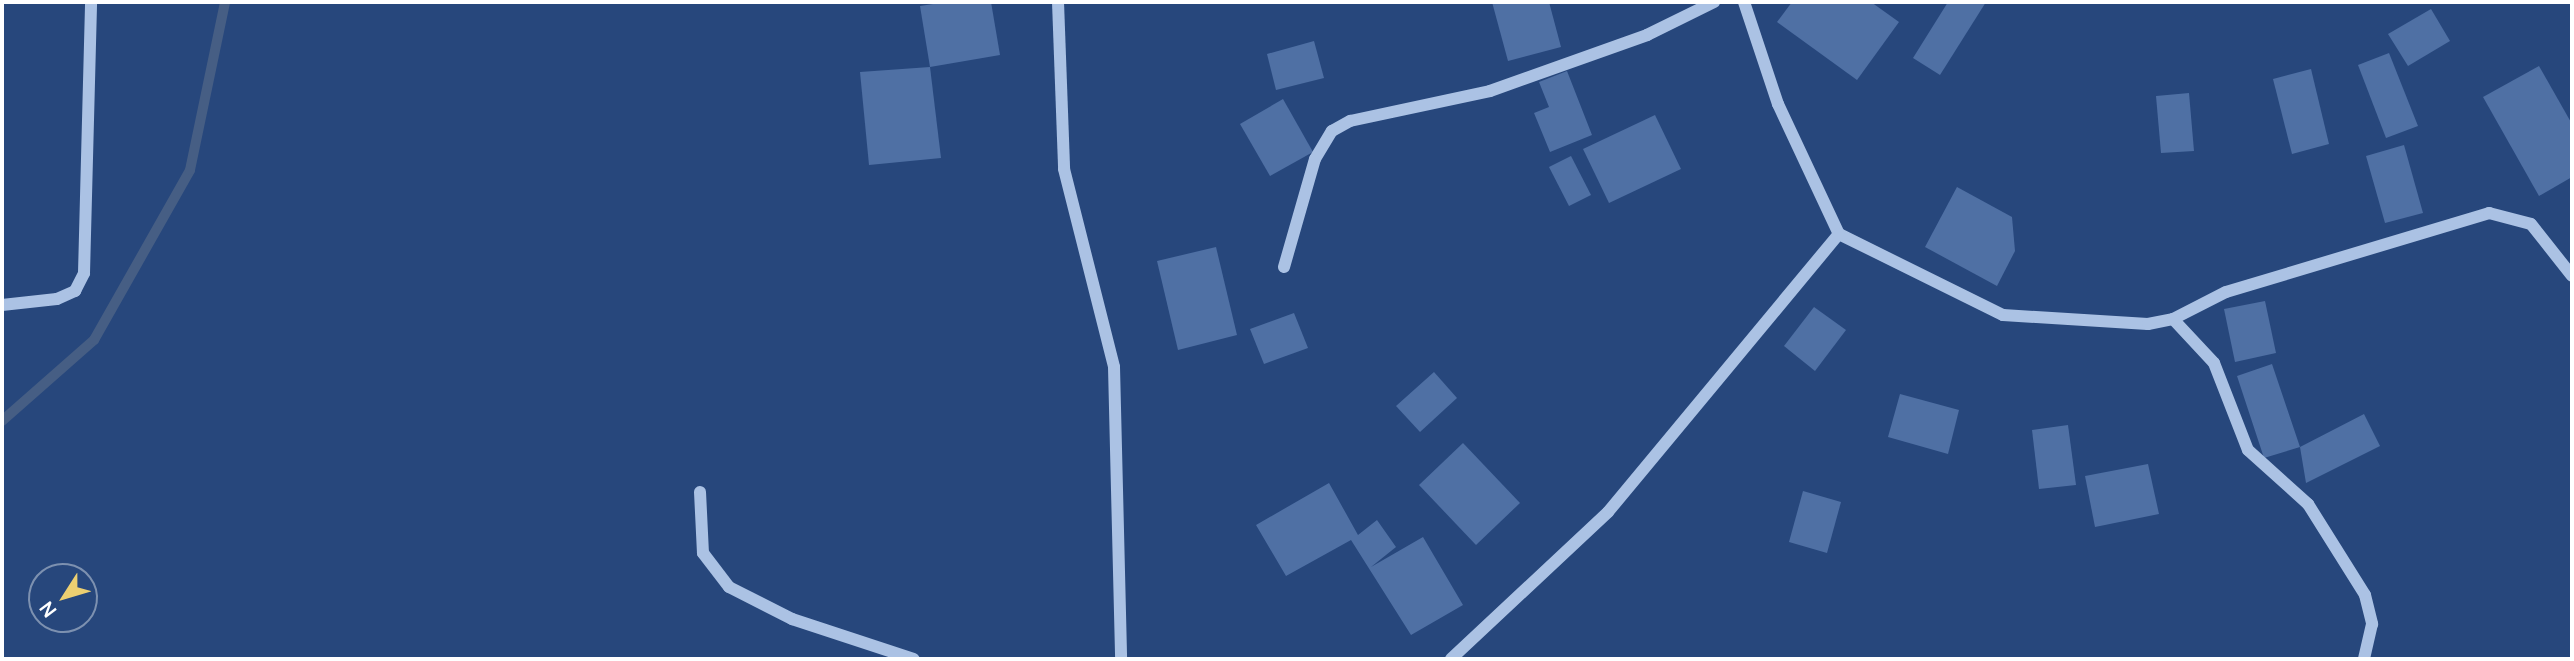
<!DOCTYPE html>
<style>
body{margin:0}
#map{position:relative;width:2574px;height:661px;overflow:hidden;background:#27477c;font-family:Manrope,sans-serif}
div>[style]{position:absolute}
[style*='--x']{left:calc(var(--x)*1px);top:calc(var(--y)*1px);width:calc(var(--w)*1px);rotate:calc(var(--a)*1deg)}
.stream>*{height:10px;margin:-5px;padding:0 5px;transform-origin:5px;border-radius:5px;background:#465e84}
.building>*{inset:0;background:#4f70a4}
.minor>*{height:12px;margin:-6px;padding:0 6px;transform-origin:6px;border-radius:6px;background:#abc2e4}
span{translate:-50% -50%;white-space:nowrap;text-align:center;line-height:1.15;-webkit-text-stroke:5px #27477c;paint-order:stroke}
.frame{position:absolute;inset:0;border:4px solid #fff;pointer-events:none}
.north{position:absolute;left:28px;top:563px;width:70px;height:70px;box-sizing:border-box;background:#27477c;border:2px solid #7d91b0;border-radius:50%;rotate:233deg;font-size:19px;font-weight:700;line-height:28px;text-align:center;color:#fff}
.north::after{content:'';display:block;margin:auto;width:24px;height:32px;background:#eccf71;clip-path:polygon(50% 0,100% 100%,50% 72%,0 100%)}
</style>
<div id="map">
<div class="stream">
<div style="--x:2;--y:421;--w:123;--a:-41.4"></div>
<div style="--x:94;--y:340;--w:195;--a:-60.5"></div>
<div style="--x:190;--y:170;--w:172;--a:-78.2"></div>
</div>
<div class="building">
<div style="clip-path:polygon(946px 2px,991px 2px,1000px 55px,930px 67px,920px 6px)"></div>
<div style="clip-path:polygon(1492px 2px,1549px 2px,1561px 47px,1508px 61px)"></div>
<div style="clip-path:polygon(1792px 2px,1871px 2px,1899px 22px,1857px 80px,1777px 22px)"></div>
<div style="clip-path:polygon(1948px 2px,1986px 2px,1940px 75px,1913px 58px)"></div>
<div style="clip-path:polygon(2431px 9px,2450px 41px,2408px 66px,2388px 34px)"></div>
<div style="clip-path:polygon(1314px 41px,1324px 78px,1276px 90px,1267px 54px)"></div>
<div style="clip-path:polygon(2389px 53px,2418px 126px,2386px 138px,2358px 65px)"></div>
<div style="clip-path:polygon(2539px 66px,2572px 124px,2572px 177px,2539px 196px,2483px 97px)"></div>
<div style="clip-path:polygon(930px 67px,941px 158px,869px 165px,860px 72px)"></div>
<div style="clip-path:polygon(2311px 69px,2329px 144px,2292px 154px,2273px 79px)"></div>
<div style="clip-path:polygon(1567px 71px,1592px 135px,1550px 152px,1534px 113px,1549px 107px,1539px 82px)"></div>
<div style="clip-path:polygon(2189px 93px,2194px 151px,2161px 153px,2156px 96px)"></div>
<div style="clip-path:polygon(1283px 99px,1313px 152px,1270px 176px,1240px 124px)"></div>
<div style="clip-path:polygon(1655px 115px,1681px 169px,1609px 203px,1583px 149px)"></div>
<div style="clip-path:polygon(2404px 145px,2423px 213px,2385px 223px,2366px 156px)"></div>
<div style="clip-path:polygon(1571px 156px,1591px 195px,1569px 206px,1549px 167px)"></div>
<div style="clip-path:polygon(1957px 187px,2012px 217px,2015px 251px,1997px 286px,1925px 247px)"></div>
<div style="clip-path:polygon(1216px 247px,1237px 335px,1178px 350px,1157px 261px)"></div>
<div style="clip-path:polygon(2265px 301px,2276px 353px,2235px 362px,2224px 309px)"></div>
<div style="clip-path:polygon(1814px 307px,1846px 330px,1815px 371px,1784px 346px)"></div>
<div style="clip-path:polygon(1294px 313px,1308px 348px,1264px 364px,1250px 329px)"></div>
<div style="clip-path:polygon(2272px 364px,2300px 447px,2364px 414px,2380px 446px,2306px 483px,2300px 447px,2264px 458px,2237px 376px)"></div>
<div style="clip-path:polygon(1434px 372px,1457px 398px,1420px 432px,1396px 406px)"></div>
<div style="clip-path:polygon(1900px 394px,1959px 410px,1948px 454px,1888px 437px)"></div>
<div style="clip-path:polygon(2068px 425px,2076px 485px,2039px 489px,2032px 430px)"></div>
<div style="clip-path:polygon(1463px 443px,1520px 503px,1476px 545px,1419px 485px)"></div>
<div style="clip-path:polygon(2148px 464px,2159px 514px,2095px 527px,2085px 476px)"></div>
<div style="clip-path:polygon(1329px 483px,1358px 535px,1377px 520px,1396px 547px,1371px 567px,1423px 537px,1463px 605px,1411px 635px,1351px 540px,1286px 576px,1256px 525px)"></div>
<div style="clip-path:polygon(1803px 491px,1841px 502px,1827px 553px,1789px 542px)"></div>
</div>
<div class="minor">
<div style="--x:1058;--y:2;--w:167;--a:87.9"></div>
<div style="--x:1064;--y:169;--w:204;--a:75.8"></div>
<div style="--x:1114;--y:367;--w:292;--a:88.6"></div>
<div style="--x:1744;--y:2;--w:108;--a:71.6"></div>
<div style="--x:1778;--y:104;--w:144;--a:64.9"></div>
<div style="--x:1839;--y:234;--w:183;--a:26.3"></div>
<div style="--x:2003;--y:315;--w:145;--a:3.6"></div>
<div style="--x:2148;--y:324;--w:25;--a:-11"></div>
<div style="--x:2173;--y:319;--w:59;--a:-27"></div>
<div style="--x:2226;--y:292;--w:275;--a:-16.7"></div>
<div style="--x:2489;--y:213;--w:43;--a:14.7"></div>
<div style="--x:2531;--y:224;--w:66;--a:51.7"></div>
<div style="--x:1284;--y:267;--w:112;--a:-74"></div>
<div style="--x:1315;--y:159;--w:33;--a:-59"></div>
<div style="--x:1332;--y:131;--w:21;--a:-29"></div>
<div style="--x:1350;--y:121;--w:143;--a:-12.1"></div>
<div style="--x:1490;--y:91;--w:167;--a:-19.6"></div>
<div style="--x:1647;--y:35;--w:75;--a:-26.2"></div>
<div style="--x:2;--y:305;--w:55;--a:-6.2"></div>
<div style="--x:57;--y:299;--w:20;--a:-24"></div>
<div style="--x:75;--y:291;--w:20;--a:-63"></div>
<div style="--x:84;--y:273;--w:271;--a:-88.5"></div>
<div style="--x:2173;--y:319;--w:60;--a:47"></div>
<div style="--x:2214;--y:363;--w:93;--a:68.7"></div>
<div style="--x:2248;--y:450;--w:81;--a:42"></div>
<div style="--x:2308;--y:504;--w:107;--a:57.9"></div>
<div style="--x:2365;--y:595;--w:30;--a:76"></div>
<div style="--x:2372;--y:624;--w:36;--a:103"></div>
<div style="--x:700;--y:492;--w:61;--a:87.2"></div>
<div style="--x:703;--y:553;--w:43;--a:52.6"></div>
<div style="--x:729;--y:587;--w:71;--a:26.9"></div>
<div style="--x:792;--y:619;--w:128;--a:18.2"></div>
<div style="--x:1451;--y:659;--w:215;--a:-43.1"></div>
<div style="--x:1608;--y:512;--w:361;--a:-50.3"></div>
</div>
<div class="frame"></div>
<div class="north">N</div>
</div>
